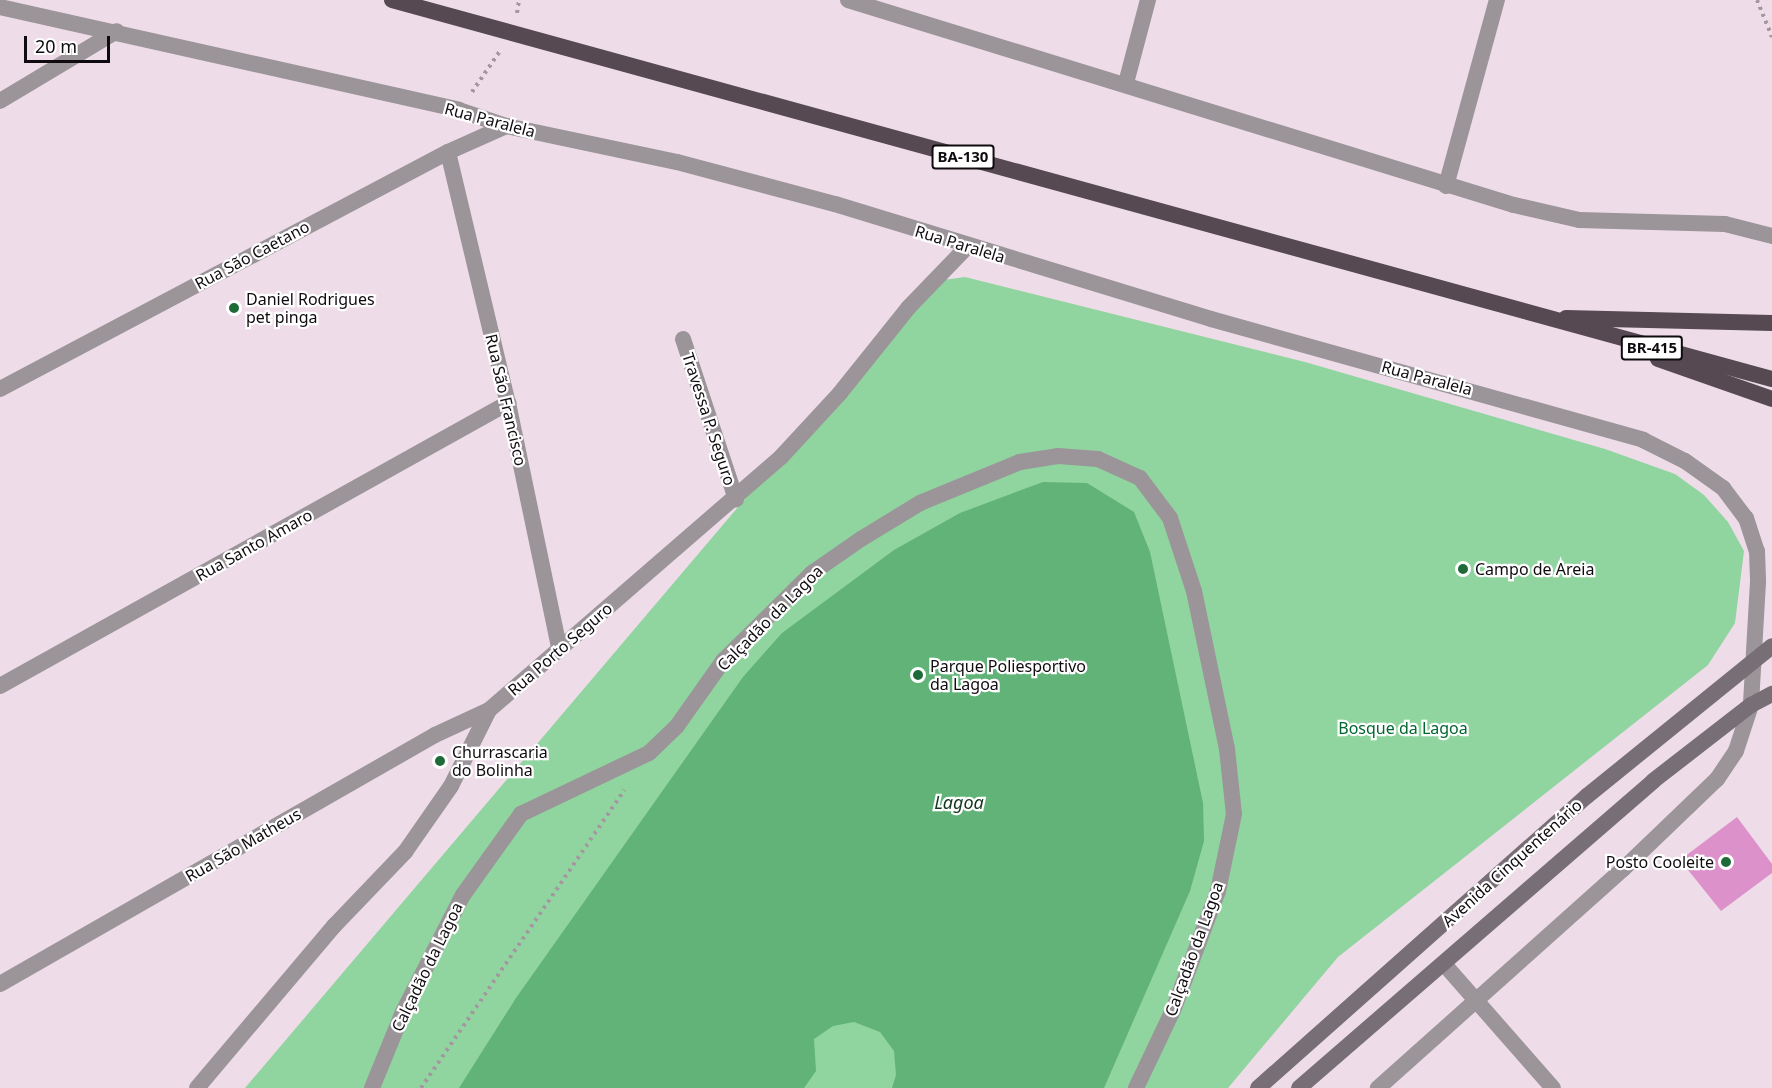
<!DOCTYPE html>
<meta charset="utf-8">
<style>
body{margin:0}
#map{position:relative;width:1772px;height:1088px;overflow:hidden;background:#eedde9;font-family:"Noto Sans",sans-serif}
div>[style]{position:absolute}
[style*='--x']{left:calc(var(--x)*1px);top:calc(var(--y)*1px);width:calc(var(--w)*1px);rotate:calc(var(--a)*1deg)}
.green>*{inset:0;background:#90d4a0}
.water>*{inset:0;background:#61b378}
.building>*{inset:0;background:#dd91cb}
.path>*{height:4px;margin-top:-2px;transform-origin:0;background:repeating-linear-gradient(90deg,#a497a0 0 3px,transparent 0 7.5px)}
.pedestrian>*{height:16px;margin:-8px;padding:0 8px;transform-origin:8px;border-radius:8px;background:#9b9499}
.minor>*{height:16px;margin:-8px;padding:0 8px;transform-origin:8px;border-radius:8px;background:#9b9499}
.secondary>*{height:16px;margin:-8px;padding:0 8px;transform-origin:8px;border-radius:8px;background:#786f76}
.trunk>*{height:16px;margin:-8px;padding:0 8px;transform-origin:8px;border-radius:8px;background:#564952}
.dots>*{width:16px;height:16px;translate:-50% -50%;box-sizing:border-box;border:3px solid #fff;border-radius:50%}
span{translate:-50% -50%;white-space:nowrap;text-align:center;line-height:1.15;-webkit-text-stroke:4.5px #fff;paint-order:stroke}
.shield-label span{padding:2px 4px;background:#fff;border:2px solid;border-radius:4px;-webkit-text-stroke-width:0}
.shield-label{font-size:15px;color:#100b0f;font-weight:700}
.street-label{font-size:16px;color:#100b0f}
.poi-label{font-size:16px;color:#100b0f}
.left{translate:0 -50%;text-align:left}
.right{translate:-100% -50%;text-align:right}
.park-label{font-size:16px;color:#026630}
.water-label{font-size:18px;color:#14371f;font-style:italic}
.scale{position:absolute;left:24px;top:36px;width:86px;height:27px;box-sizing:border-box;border:3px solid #100b0f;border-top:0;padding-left:8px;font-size:18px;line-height:21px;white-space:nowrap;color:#100b0f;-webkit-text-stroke:4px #fff;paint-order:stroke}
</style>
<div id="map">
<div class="green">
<div style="clip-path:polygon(965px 277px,1305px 362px,1605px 449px,1675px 474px,1704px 495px,1728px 522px,1744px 551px,1735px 623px,1708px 665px,1338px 957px,1228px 1088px,245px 1088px,929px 282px)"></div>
</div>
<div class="water">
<div style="clip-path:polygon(1043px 482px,1087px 483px,1134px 512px,1150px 552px,1203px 803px,1204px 841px,1190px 891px,1104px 1088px,892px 1088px,896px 1075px,894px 1051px,880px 1032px,854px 1022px,833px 1026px,814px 1039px,816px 1071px,804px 1088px,459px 1088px,516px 998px,743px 677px,782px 633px,894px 550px,960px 513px)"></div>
</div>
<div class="building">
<div style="clip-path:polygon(1737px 817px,1772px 864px,1772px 873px,1721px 911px,1680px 860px)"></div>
</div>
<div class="path">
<div style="--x:1757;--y:0;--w:40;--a:68"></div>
<div style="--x:517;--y:13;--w:13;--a:-81"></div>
<div style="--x:472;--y:92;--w:50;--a:-55.7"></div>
<div style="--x:421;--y:1088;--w:361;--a:-55.7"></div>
</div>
<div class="pedestrian">
<div style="--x:372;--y:1088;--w:82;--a:-67.8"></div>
<div style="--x:403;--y:1012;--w:131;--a:-62.9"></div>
<div style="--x:463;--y:895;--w:100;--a:-54.4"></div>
<div style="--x:521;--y:814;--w:142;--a:-25.5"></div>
<div style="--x:649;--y:753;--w:39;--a:-44"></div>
<div style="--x:677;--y:726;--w:80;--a:-54.7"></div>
<div style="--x:723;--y:661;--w:125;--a:-44.7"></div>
<div style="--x:812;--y:573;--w:60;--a:-34.8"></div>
<div style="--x:861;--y:539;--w:69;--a:-31.4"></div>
<div style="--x:920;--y:503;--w:108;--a:-22.3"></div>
<div style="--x:1020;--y:462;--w:38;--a:-9"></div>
<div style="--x:1058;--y:456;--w:40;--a:4.3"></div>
<div style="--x:1098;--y:459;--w:46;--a:24.3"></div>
<div style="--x:1140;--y:478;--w:50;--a:53.1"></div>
<div style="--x:1170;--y:518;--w:77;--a:71.8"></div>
<div style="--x:1194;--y:591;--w:161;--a:78.2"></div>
<div style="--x:1227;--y:749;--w:65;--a:83.9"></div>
<div style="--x:1234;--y:814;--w:79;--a:101.7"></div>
<div style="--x:1218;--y:891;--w:125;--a:110.6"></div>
<div style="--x:1174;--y:1008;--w:89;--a:115.4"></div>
</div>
<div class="minor">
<div style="--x:848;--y:0;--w:697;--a:17.11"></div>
<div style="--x:1514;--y:205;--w:67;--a:13"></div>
<div style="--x:1579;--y:220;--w:146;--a:1.6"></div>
<div style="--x:1725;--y:224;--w:49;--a:14.3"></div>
<div style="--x:0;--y:7;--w:470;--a:12.6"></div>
<div style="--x:459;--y:110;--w:50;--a:18.8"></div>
<div style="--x:506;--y:126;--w:175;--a:11.9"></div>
<div style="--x:677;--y:162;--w:163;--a:14.9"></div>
<div style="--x:835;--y:204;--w:393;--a:17"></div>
<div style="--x:1211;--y:319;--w:449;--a:15.6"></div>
<div style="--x:1643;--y:440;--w:47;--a:26.6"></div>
<div style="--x:1685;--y:461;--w:47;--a:35.4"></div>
<div style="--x:1723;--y:488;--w:38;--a:53"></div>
<div style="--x:1746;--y:518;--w:35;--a:72"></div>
<div style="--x:1757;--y:551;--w:31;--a:88"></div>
<div style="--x:1758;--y:582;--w:123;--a:93.3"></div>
<div style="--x:1751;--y:705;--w:48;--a:108.1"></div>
<div style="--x:1736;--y:751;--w:34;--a:124"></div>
<div style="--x:1717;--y:779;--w:130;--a:136.2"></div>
<div style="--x:1623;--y:869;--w:329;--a:138.2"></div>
<div style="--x:1126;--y:83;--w:86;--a:-75.2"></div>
<div style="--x:0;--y:101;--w:136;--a:-30.9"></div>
<div style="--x:448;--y:152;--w:258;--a:76.6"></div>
<div style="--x:508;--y:403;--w:250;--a:78.2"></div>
<div style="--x:1446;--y:186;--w:193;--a:-74.7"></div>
<div style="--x:683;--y:339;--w:169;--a:71.7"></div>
<div style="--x:0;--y:389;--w:507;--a:-27.88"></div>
<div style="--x:448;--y:152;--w:64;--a:-24.1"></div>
<div style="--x:0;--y:686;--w:582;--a:-29.12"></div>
<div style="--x:1444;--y:964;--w:165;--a:48.7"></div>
<div style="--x:0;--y:984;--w:501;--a:-29.79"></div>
<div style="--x:435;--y:735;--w:60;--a:-24.8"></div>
<div style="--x:197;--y:1088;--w:212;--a:-49.8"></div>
<div style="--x:334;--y:926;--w:103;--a:-46.2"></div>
<div style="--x:405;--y:852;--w:80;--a:-55.1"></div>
<div style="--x:451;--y:786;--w:85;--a:-63.4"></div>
<div style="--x:489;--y:710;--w:386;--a:-40.9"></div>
<div style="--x:781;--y:457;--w:87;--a:-47.3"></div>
<div style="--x:840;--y:393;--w:109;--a:-51.3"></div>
<div style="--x:908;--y:308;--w:85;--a:-46"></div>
</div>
<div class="secondary">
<div style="--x:1258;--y:1088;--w:440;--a:-41.6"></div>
<div style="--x:1587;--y:796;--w:238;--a:-39"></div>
<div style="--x:1299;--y:1088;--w:469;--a:-40.9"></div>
<div style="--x:1653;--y:781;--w:124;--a:-37.8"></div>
<div style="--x:1751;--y:705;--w:24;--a:-28"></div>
</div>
<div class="trunk">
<div style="--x:392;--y:0;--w:1431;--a:15.36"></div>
<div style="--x:1566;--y:318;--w:206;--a:1.4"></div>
<div style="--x:1658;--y:359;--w:121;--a:19.3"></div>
</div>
<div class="dots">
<div style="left:234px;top:308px;background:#1e6a39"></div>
<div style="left:1463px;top:569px;background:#1e6a39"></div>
<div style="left:918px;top:675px;background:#1e6a39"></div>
<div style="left:440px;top:761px;background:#1e6a39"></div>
<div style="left:1726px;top:862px;background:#1e6a39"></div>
</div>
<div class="shield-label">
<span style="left:963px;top:157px">BA-130</span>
<span style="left:1652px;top:348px">BR-415</span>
</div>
<div class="street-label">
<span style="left:490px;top:120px;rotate:15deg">Rua Paralela</span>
<span style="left:960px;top:244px;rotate:17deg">Rua Paralela</span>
<span style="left:252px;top:255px;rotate:-28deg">Rua São Caetano</span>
<span style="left:1427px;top:378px;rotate:15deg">Rua Paralela</span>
<span style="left:506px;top:400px;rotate:77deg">Rua São Francisco</span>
<span style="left:709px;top:419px;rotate:72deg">Travessa P. Seguro</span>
<span style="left:254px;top:545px;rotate:-29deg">Rua Santo Amaro</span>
<span style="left:770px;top:618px;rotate:-45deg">Calçadão da Lagoa</span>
<span style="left:560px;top:649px;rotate:-41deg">Rua Porto Seguro</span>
<span style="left:243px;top:845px;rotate:-30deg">Rua São Matheus</span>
<span style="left:1512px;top:863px;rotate:-42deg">Avenida Cinquentenário</span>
<span style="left:1194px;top:949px;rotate:-70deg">Calçadão da Lagoa</span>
<span style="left:427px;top:967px;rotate:-64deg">Calçadão da Lagoa</span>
</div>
<div class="poi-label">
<span class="left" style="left:246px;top:308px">Daniel Rodrigues<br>pet pinga</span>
<span class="left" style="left:1475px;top:569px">Campo de Areia</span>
<span class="left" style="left:930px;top:675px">Parque Poliesportivo<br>da Lagoa</span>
<span class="left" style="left:452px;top:761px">Churrascaria<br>do Bolinha</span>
<span class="right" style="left:1714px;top:862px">Posto Cooleite</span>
</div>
<div class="park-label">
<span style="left:1403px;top:728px">Bosque da Lagoa</span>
</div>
<div class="water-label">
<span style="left:959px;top:802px">Lagoa</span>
</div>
<div class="scale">20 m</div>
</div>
